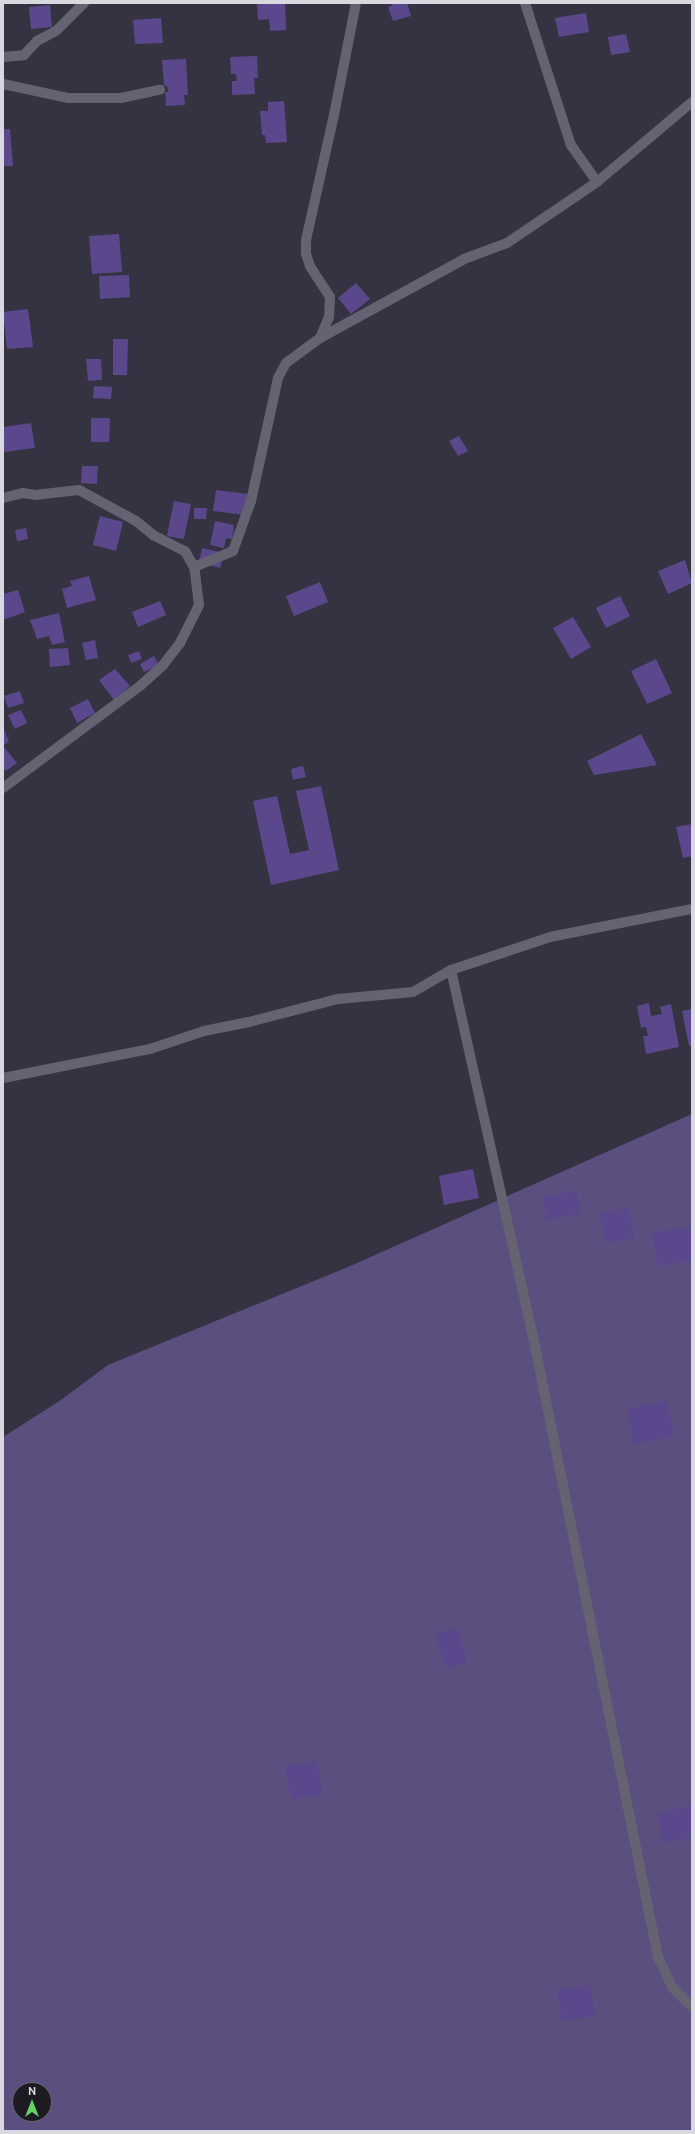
<!DOCTYPE html>
<style>
body{margin:0}
#map{position:relative;width:695px;height:2134px;overflow:hidden;background:#353341;font-family:Ubuntu,sans-serif}
div>[style]{position:absolute}
[style*='--x']{left:calc(var(--x)*1px);top:calc(var(--y)*1px);width:calc(var(--w)*1px);rotate:calc(var(--a)*1deg)}
.green>*{inset:0;background:#5b4f80}
.building>*{inset:0;background:#5b488c}
.minor>*{height:10px;margin:-5px;padding:0 5px;transform-origin:5px;border-radius:5px;background:#656272}
span{translate:-50% -50%;white-space:nowrap;text-align:center;line-height:1.15;-webkit-text-stroke:3px #1d1b22;paint-order:stroke}
.frame{position:absolute;inset:0;border:4px solid #d9d7e0;pointer-events:none}
.north{position:absolute;left:12px;top:2082px;width:40px;height:40px;box-sizing:border-box;background:#1d1b22;border:1px solid #68666e;border-radius:50%;rotate:0deg;font-size:11px;font-weight:700;line-height:16px;text-align:center;color:#d9d7e0}
.north::after{content:'';display:block;margin:auto;width:14px;height:18px;background:#63d468;clip-path:polygon(50% 0,100% 100%,50% 72%,0 100%)}
</style>
<div id="map">
<div class="green">
<div style="clip-path:polygon(evenodd,692px 1114px,692px 2131px,3px 2131px,3px 1437px,61px 1400px,108px 1365px,348px 1267px,692px 1114px,20px 2090px,44px 2090px,44px 2114px,20px 2114px,20px 2090px)"></div>
</div>
<div class="building">
<div style="clip-path:polygon(257px 3px,285px 3px,286px 30px,270px 31px,269px 19px,258px 20px)"></div>
<div style="clip-path:polygon(391px 3px,407px 3px,411px 16px,393px 21px,388px 7px,392px 6px)"></div>
<div style="clip-path:polygon(50px 5px,52px 27px,31px 29px,29px 7px)"></div>
<div style="clip-path:polygon(586px 13px,589px 32px,559px 37px,555px 18px)"></div>
<div style="clip-path:polygon(161px 18px,163px 43px,135px 44px,133px 20px)"></div>
<div style="clip-path:polygon(626px 34px,630px 52px,611px 55px,608px 37px)"></div>
<div style="clip-path:polygon(257px 56px,258px 78px,254px 78px,255px 94px,232px 95px,232px 81px,237px 81px,236px 74px,231px 74px,230px 57px)"></div>
<div style="clip-path:polygon(186px 59px,188px 95px,184px 95px,185px 105px,166px 106px,165px 92px,168px 92px,167px 86px,164px 86px,162px 60px)"></div>
<div style="clip-path:polygon(284px 101px,287px 142px,266px 143px,265px 135px,262px 135px,260px 111px,268px 111px,268px 102px)"></div>
<div style="clip-path:polygon(3px 129px,10px 129px,13px 166px,3px 166px)"></div>
<div style="clip-path:polygon(119px 234px,122px 272px,92px 274px,89px 236px)"></div>
<div style="clip-path:polygon(129px 275px,130px 297px,100px 299px,99px 276px)"></div>
<div style="clip-path:polygon(356px 283px,370px 299px,351px 314px,338px 298px)"></div>
<div style="clip-path:polygon(28px 309px,33px 347px,7px 349px,3px 312px)"></div>
<div style="clip-path:polygon(113px 339px,128px 339px,127px 375px,113px 375px)"></div>
<div style="clip-path:polygon(86px 359px,101px 359px,102px 380px,88px 381px)"></div>
<div style="clip-path:polygon(94px 386px,112px 387px,111px 399px,93px 398px)"></div>
<div style="clip-path:polygon(91px 418px,110px 418px,109px 442px,91px 442px)"></div>
<div style="clip-path:polygon(31px 423px,35px 448px,4px 452px,3px 427px)"></div>
<div style="clip-path:polygon(459px 436px,468px 451px,458px 456px,449px 441px)"></div>
<div style="clip-path:polygon(82px 466px,98px 466px,97px 484px,81px 483px)"></div>
<div style="clip-path:polygon(216px 490px,248px 494px,245px 515px,213px 511px)"></div>
<div style="clip-path:polygon(174px 501px,191px 504px,184px 539px,167px 536px)"></div>
<div style="clip-path:polygon(194px 508px,207px 508px,206px 519px,194px 519px)"></div>
<div style="clip-path:polygon(100px 516px,123px 522px,116px 551px,93px 545px)"></div>
<div style="clip-path:polygon(215px 521px,234px 525px,232px 539px,226px 538px,224px 548px,210px 545px)"></div>
<div style="clip-path:polygon(26px 528px,28px 539px,17px 541px,15px 530px)"></div>
<div style="clip-path:polygon(202px 548px,224px 553px,220px 568px,199px 562px)"></div>
<div style="clip-path:polygon(685px 560px,692px 583px,668px 594px,658px 571px)"></div>
<div style="clip-path:polygon(89px 576px,96px 600px,67px 608px,62px 589px,72px 586px,70px 581px)"></div>
<div style="clip-path:polygon(320px 582px,328px 602px,294px 616px,286px 596px)"></div>
<div style="clip-path:polygon(18px 590px,25px 612px,3px 620px,3px 594px)"></div>
<div style="clip-path:polygon(620px 596px,630px 616px,606px 628px,596px 608px)"></div>
<div style="clip-path:polygon(160px 601px,166px 615px,138px 627px,132px 612px)"></div>
<div style="clip-path:polygon(59px 613px,65px 642px,52px 645px,49px 636px,37px 639px,30px 620px)"></div>
<div style="clip-path:polygon(573px 617px,591px 647px,571px 659px,553px 628px)"></div>
<div style="clip-path:polygon(95px 640px,98px 658px,86px 660px,82px 643px)"></div>
<div style="clip-path:polygon(68px 648px,70px 665px,50px 667px,49px 649px)"></div>
<div style="clip-path:polygon(139px 651px,142px 659px,131px 663px,128px 655px)"></div>
<div style="clip-path:polygon(154px 656px,159px 665px,144px 672px,140px 664px)"></div>
<div style="clip-path:polygon(656px 659px,672px 693px,647px 704px,631px 671px)"></div>
<div style="clip-path:polygon(115px 669px,130px 686px,114px 700px,99px 680px)"></div>
<div style="clip-path:polygon(20px 691px,24px 703px,8px 708px,4px 696px)"></div>
<div style="clip-path:polygon(88px 699px,95px 713px,77px 723px,70px 708px)"></div>
<div style="clip-path:polygon(21px 710px,27px 723px,15px 729px,8px 715px)"></div>
<div style="clip-path:polygon(3px 727px,9px 742px,3px 745px)"></div>
<div style="clip-path:polygon(641px 734px,657px 765px,594px 775px,587px 761px)"></div>
<div style="clip-path:polygon(4px 747px,17px 763px,6px 771px,3px 767px)"></div>
<div style="clip-path:polygon(303px 766px,306px 777px,293px 780px,291px 769px)"></div>
<div style="clip-path:polygon(321px 786px,339px 870px,271px 885px,253px 801px,277px 796px,290px 854px,309px 850px,296px 791px)"></div>
<div style="clip-path:polygon(692px 824px,692px 856px,683px 858px,676px 827px)"></div>
<div style="clip-path:polygon(649px 1003px,651px 1016px,662px 1014px,660px 1007px,671px 1004px,679px 1047px,646px 1054px,643px 1036px,648px 1036px,646px 1027px,641px 1028px,637px 1006px)"></div>
<div style="clip-path:polygon(692px 1009px,692px 1046px,689px 1046px,682px 1011px)"></div>
<div style="clip-path:polygon(473px 1169px,479px 1198px,444px 1205px,439px 1176px)"></div>
<div style="clip-path:polygon(576px 1190px,580px 1213px,547px 1220px,543px 1197px)"></div>
<div style="clip-path:polygon(629px 1208px,635px 1238px,606px 1243px,600px 1213px)"></div>
<div style="clip-path:polygon(692px 1226px,692px 1260px,658px 1266px,652px 1233px)"></div>
<div style="clip-path:polygon(667px 1401px,674px 1436px,634px 1444px,627px 1409px)"></div>
<div style="clip-path:polygon(458px 1628px,467px 1663px,445px 1668px,436px 1634px)"></div>
<div style="clip-path:polygon(317px 1761px,323px 1794px,291px 1800px,285px 1766px)"></div>
<div style="clip-path:polygon(692px 1806px,692px 1837px,663px 1843px,657px 1813px)"></div>
<div style="clip-path:polygon(590px 1985px,595px 2016px,562px 2021px,557px 1990px)"></div>
</div>
<div class="minor">
<div style="--x:525;--y:3;--w:149;--a:72.1"></div>
<div style="--x:571;--y:145;--w:45;--a:54.9"></div>
<div style="--x:3;--y:57;--w:21;--a:-5"></div>
<div style="--x:24;--y:55;--w:19;--a:-47"></div>
<div style="--x:37;--y:41;--w:21;--a:-28"></div>
<div style="--x:56;--y:31;--w:40;--a:-45"></div>
<div style="--x:3;--y:84;--w:66;--a:12.2"></div>
<div style="--x:68;--y:98;--w:53;--a:0"></div>
<div style="--x:121;--y:98;--w:40;--a:-12"></div>
<div style="--x:320;--y:338;--w:164;--a:-28.7"></div>
<div style="--x:464;--y:259;--w:46;--a:-20.4"></div>
<div style="--x:507;--y:243;--w:109;--a:-34.1"></div>
<div style="--x:597;--y:182;--w:124;--a:-40.1"></div>
<div style="--x:3;--y:498;--w:21;--a:-14"></div>
<div style="--x:23;--y:493;--w:12;--a:9"></div>
<div style="--x:35;--y:495;--w:44;--a:-6.5"></div>
<div style="--x:79;--y:490;--w:65;--a:28.5"></div>
<div style="--x:136;--y:521;--w:22;--a:39"></div>
<div style="--x:153;--y:535;--w:36;--a:27"></div>
<div style="--x:185;--y:551;--w:18;--a:61"></div>
<div style="--x:3;--y:788;--w:172;--a:-36.7"></div>
<div style="--x:141;--y:685;--w:30;--a:-42"></div>
<div style="--x:163;--y:665;--w:28;--a:-52"></div>
<div style="--x:180;--y:643;--w:42;--a:-63.4"></div>
<div style="--x:199;--y:605;--w:38;--a:-97"></div>
<div style="--x:194;--y:567;--w:42;--a:-22.3"></div>
<div style="--x:233;--y:551;--w:53;--a:-70.2"></div>
<div style="--x:251;--y:501;--w:126;--a:-77.6"></div>
<div style="--x:278;--y:378;--w:17;--a:-62"></div>
<div style="--x:286;--y:363;--w:42;--a:-36.3"></div>
<div style="--x:320;--y:338;--w:23;--a:-67"></div>
<div style="--x:329;--y:317;--w:20;--a:-87"></div>
<div style="--x:330;--y:297;--w:37;--a:-123"></div>
<div style="--x:310;--y:266;--w:13;--a:-108"></div>
<div style="--x:306;--y:254;--w:14;--a:-90"></div>
<div style="--x:306;--y:240;--w:128;--a:-77.4"></div>
<div style="--x:334;--y:115;--w:114;--a:-78.9"></div>
<div style="--x:451;--y:970;--w:385;--a:77.4"></div>
<div style="--x:535;--y:1346;--w:623;--a:78.62"></div>
<div style="--x:658;--y:1957;--w:33;--a:65"></div>
<div style="--x:672;--y:1987;--w:28;--a:45"></div>
<div style="--x:3;--y:1078;--w:150;--a:-11.2"></div>
<div style="--x:150;--y:1049;--w:57;--a:-18.4"></div>
<div style="--x:204;--y:1031;--w:46;--a:-11.3"></div>
<div style="--x:249;--y:1022;--w:92;--a:-14.5"></div>
<div style="--x:338;--y:999;--w:75;--a:-5.3"></div>
<div style="--x:413;--y:992;--w:44;--a:-30.1"></div>
<div style="--x:451;--y:970;--w:104;--a:-18.4"></div>
<div style="--x:550;--y:937;--w:145;--a:-11.2"></div>
</div>
<div class="frame"></div>
<div class="north">N</div>
</div>
